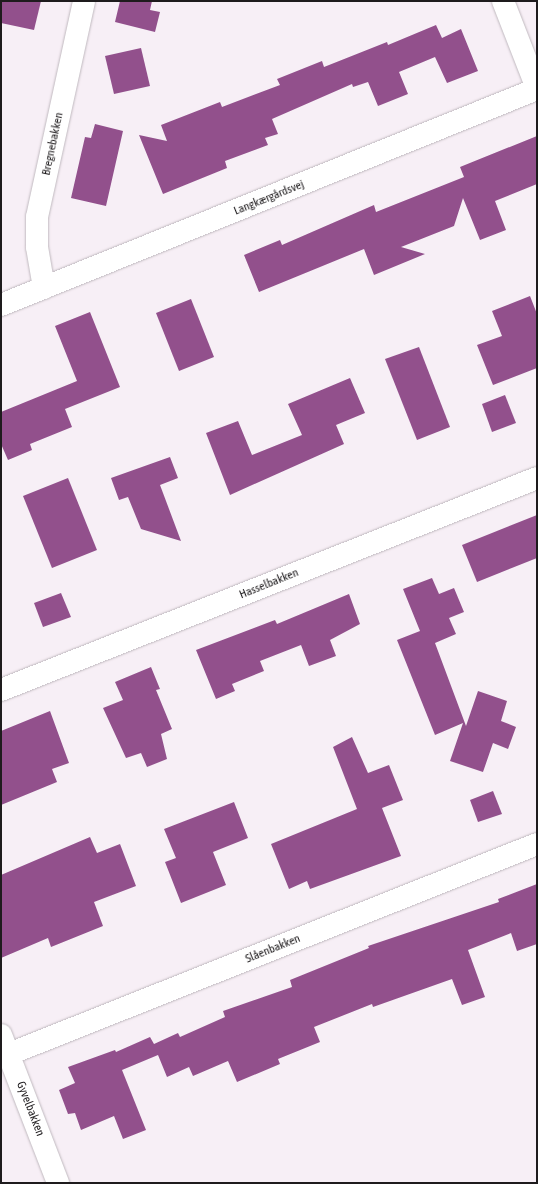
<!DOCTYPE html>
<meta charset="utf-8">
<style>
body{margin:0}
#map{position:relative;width:538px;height:1184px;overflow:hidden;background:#f7eff6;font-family:"Asap Condensed",sans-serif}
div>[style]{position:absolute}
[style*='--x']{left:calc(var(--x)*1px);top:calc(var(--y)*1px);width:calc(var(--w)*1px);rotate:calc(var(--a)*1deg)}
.building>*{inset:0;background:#92508c}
.roads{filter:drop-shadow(0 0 1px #c0b9bf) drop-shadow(0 0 1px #c0b9bf)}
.minor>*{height:22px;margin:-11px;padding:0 11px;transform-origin:11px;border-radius:11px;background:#fff}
span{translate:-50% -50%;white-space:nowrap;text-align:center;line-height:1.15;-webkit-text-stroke:4px #fff;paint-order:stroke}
.street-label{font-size:12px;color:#1e1b1d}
.frame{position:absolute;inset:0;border:2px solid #1e1b1d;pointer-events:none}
</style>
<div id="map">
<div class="building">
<div style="clip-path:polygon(1px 1px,41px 1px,34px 30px,1px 23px)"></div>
<div style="clip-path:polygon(120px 1px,152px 1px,150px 10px,160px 12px,155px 32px,115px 22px)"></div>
<div style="clip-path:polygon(436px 25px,442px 38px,461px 29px,478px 71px,447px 83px,435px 57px,399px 72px,408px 94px,378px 106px,368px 82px,353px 87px,352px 84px,272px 119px,278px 134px,265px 138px,268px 145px,225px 161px,227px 168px,163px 194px,139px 135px,167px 141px,161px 125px,220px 102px,222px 107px,280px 85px,277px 79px,322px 61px,324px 67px,387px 42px,388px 45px)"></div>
<div style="clip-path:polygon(141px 48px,150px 86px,114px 94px,105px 56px)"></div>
<div style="clip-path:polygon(95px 124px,123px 131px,106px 206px,71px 198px,85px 137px,91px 138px)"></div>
<div style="clip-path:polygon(537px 136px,537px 184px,495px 201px,506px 230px,480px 240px,463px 198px,454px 226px,401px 247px,425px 254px,374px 275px,364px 249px,259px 292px,244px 255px,280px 240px,282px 245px,374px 205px,376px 212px,464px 177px,460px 167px)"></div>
<div style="clip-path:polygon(530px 296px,537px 314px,537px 368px,493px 385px,477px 345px,502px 336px,492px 311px)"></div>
<div style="clip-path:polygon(191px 299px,214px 357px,179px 371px,156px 313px)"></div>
<div style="clip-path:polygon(90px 312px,120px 387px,65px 409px,72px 427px,30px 444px,32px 450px,8px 460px,1px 444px,1px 412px,77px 381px,55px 326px)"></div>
<div style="clip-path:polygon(419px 347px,450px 427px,417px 440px,385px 359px)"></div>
<div style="clip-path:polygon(350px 378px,365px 413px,336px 425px,344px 444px,230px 495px,206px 433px,238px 421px,252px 455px,302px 435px,288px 404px)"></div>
<div style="clip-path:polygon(505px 395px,516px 423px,492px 432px,482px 404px)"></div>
<div style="clip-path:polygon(170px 457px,178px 478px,160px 485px,181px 541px,141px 529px,128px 497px,119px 500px,111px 478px)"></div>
<div style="clip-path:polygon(68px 478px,97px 550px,52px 568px,23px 496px)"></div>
<div style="clip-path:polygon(537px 515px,537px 558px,477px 582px,462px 545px)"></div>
<div style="clip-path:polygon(432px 578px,439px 594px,454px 588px,464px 612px,449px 618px,456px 634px,435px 643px,466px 726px,478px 691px,507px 701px,501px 721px,516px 727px,508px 749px,493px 743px,483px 772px,450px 761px,463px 723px,435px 735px,397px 640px,420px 631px,403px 589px)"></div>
<div style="clip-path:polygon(61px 593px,71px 617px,43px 627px,34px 603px)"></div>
<div style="clip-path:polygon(349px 594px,360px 624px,330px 640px,336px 656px,309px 666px,301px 645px,260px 661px,264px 671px,232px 684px,235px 691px,216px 699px,196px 650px,275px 620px,277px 624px)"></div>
<div style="clip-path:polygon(151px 667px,160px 689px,156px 690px,172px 729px,161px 734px,167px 759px,147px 767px,141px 753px,126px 758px,103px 708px,123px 700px,115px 682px)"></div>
<div style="clip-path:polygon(50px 711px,69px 763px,52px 769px,57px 782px,1px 805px,1px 731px)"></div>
<div style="clip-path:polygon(352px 737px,368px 773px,389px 765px,403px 800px,382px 808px,401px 856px,310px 889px,307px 881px,289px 889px,271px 844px,357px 809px,333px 747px)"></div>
<div style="clip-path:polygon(493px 791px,502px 814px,478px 822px,470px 800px)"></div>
<div style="clip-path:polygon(234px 802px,248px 838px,213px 852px,226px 885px,181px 903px,165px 862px,176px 858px,164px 829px)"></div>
<div style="clip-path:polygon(90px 837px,97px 853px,120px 844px,136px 886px,94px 902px,103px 926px,51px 947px,48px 938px,1px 958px,1px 875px)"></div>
<div style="clip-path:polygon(537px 884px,537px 944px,517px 951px,511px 933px,468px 950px,485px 997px,462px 1005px,452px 979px,373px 1007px,372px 1004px,314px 1027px,320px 1042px,278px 1059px,280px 1064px,237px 1082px,228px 1061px,193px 1076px,189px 1067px,167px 1077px,158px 1055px,122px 1070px,146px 1130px,123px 1139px,114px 1116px,81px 1130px,75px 1113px,68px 1114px,59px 1090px,75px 1083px,68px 1067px,115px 1050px,116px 1052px,150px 1037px,154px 1044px,178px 1033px,180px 1037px,225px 1017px,223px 1011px,292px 987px,290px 980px,369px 948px,368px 946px,499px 902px,498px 899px)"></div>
</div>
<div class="roads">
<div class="minor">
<div style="--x:503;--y:1;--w:93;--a:68.7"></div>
<div style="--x:44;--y:288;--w:42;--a:-99.7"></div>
<div style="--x:37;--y:247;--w:30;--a:-90"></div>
<div style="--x:37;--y:217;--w:221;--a:-77.7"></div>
<div style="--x:1;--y:305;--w:578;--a:-21.95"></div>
<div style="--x:1;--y:690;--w:576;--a:-21.58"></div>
<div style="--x:1;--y:1035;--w:159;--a:68.9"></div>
<div style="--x:9;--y:1054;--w:568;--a:-21.69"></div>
</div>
</div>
<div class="street-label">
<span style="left:53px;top:144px;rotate:-78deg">Bregnebakken</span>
<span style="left:269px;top:198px;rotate:-22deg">Langkærgårdsvej</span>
<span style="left:269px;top:584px;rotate:-22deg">Hasselbakken</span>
<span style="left:273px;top:949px;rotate:-22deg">Slåenbakken</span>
<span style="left:30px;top:1109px;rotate:69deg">Gyvelbakken</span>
</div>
<div class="frame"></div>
</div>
